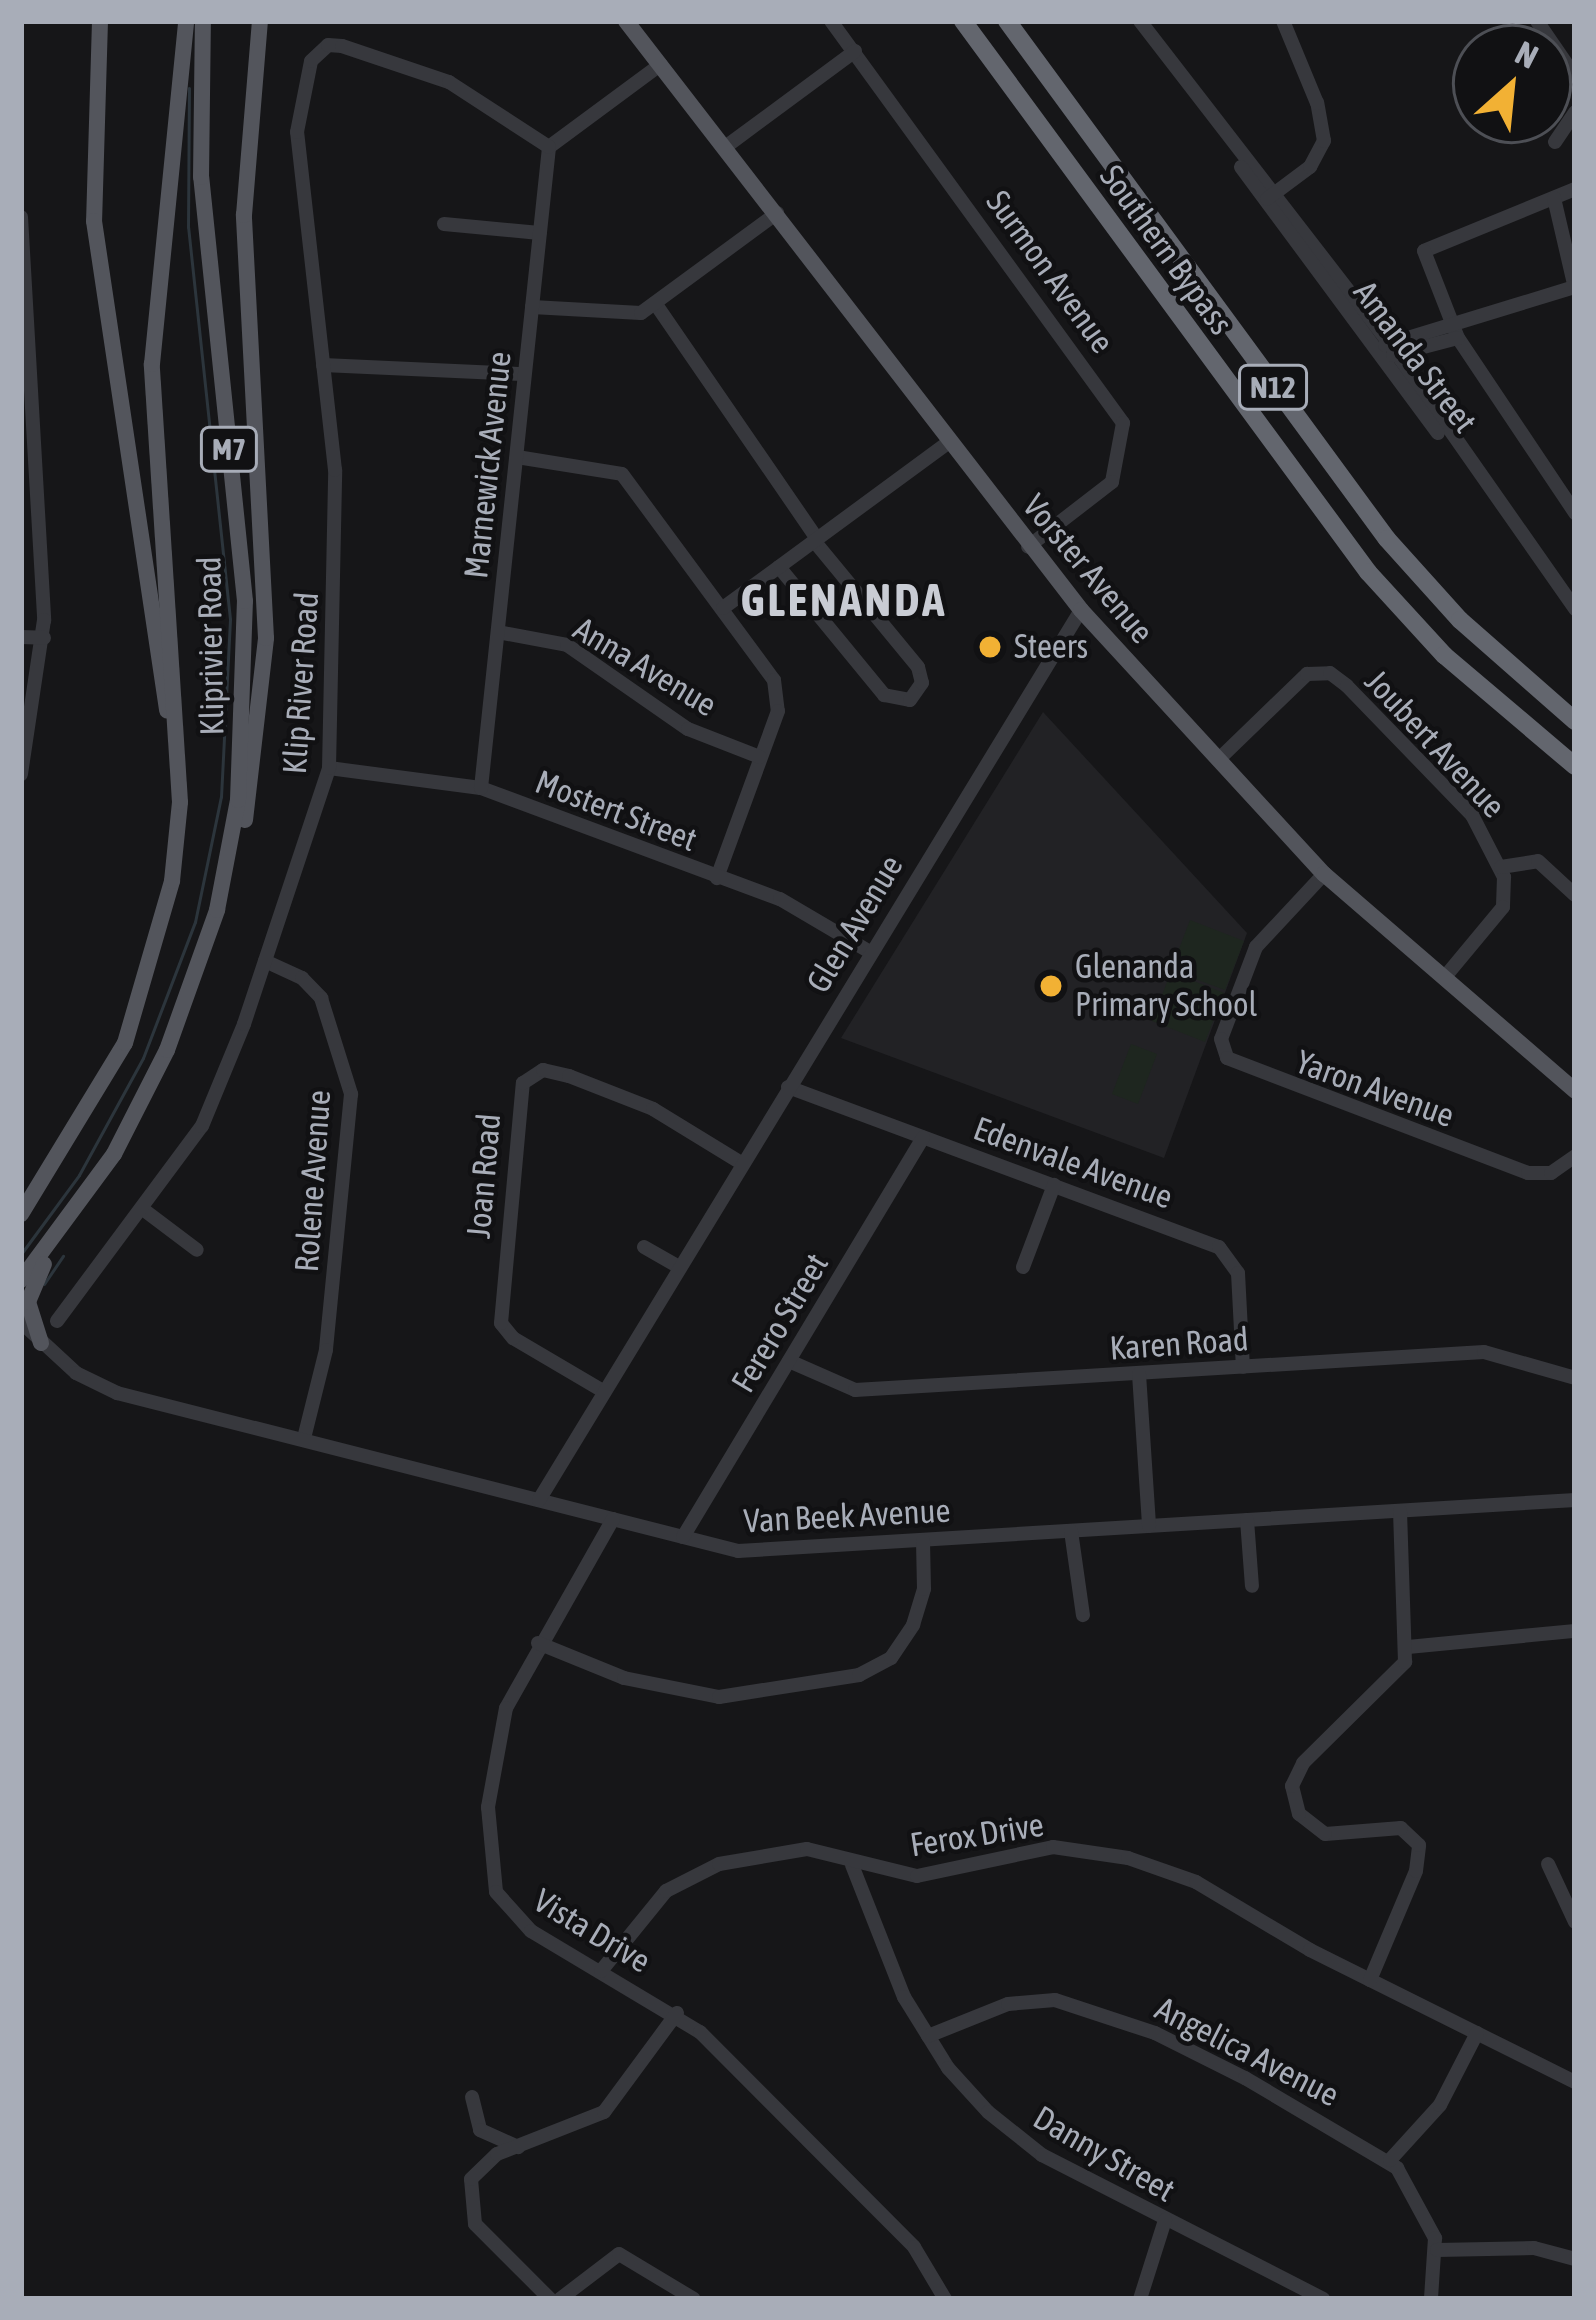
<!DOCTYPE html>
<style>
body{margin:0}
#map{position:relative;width:1596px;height:2320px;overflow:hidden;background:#161618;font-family:"Asap Condensed",sans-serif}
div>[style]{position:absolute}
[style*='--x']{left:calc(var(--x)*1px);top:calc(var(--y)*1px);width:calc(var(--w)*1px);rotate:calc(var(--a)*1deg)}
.built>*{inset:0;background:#222225}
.green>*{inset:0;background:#1e261f}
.stream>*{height:3px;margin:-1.5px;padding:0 1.5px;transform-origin:1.5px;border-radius:1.5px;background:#2c353c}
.minor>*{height:14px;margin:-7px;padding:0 7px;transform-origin:7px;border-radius:7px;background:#37383d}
.major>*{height:16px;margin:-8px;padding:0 8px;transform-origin:8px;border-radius:8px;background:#53555c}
.highway>*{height:18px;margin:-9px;padding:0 9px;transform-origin:9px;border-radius:9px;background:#63666e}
.dots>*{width:33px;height:33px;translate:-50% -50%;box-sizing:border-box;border:6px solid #111113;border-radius:50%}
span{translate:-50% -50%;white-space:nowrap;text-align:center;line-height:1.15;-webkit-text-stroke:9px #111113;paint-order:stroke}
.shield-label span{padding:3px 9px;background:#111113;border:3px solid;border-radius:9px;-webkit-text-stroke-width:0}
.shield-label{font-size:30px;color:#a8adb8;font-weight:700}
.street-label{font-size:33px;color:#a8adb8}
.poi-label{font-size:33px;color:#a8adb8}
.left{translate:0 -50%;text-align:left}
.district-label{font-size:45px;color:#c9ccd4;font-weight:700;letter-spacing:3px}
.frame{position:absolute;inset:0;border:24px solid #a8adb8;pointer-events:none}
.north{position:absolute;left:1452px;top:24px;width:120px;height:120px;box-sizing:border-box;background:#111113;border:3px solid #4d4f55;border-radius:50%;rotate:27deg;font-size:33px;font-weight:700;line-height:48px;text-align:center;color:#a8adb8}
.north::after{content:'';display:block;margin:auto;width:42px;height:54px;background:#f2b134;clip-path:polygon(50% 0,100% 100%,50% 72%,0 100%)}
</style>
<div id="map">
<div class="built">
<div style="clip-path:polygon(1043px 712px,1247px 933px,1164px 1158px,841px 1038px)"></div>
</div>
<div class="green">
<div style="clip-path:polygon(1190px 920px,1244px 941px,1225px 990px,1171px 970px)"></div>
<div style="clip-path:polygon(1171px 972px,1224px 993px,1205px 1042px,1152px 1021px)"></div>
<div style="clip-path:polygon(1131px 1044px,1157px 1054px,1138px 1104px,1112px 1094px)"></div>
</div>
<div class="stream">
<div style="--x:21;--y:1254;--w:98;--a:-53.7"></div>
<div style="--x:79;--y:1175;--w:133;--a:-61.3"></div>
<div style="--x:143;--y:1058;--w:146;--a:-69.1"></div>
<div style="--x:195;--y:922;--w:128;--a:-78.3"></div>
<div style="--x:221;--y:797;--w:178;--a:-87.1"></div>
<div style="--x:230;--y:619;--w:394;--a:-96.1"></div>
<div style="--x:188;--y:227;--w:139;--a:-89.6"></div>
<div style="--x:44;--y:1284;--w:34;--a:-56"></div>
</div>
<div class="minor">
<div style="--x:831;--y:21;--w:497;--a:54"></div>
<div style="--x:1123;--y:423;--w:60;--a:100.6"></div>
<div style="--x:1112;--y:482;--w:106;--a:142.3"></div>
<div style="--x:1140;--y:21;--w:407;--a:52.3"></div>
<div style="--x:1389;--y:343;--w:325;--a:55"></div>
<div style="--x:1537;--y:21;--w:67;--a:55.4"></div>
<div style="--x:1555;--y:142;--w:36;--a:-56"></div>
<div style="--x:728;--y:145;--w:158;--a:-36.5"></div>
<div style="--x:549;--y:147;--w:139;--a:-36.5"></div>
<div style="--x:1241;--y:167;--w:331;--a:53.5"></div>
<div style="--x:1575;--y:189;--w:163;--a:157.7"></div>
<div style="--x:1424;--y:251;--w:93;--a:68.7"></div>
<div style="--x:1458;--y:338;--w:211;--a:56.2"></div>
<div style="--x:1554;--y:198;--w:92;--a:76.9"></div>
<div style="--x:1267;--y:199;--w:54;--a:-36.7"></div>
<div style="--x:1310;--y:167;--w:30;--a:-62"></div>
<div style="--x:1324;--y:141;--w:39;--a:-100"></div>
<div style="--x:1317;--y:103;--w:89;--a:-112.5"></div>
<div style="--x:21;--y:217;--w:404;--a:86.7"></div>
<div style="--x:44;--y:620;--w:156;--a:98.5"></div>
<div style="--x:444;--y:224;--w:96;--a:5.4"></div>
<div style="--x:655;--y:303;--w:286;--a:55.5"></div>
<div style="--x:532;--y:307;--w:109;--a:3.2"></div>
<div style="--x:641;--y:313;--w:169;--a:-36.3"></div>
<div style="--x:1385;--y:345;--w:199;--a:-17"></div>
<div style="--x:1393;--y:355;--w:67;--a:-14.7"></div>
<div style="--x:323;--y:365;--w:201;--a:2.6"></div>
<div style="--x:517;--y:457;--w:106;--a:9.2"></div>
<div style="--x:622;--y:474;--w:256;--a:53.6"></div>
<div style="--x:774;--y:680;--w:31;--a:83"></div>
<div style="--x:778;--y:711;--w:178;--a:110.1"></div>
<div style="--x:779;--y:567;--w:166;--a:50.6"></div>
<div style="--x:884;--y:695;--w:26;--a:11"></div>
<div style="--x:910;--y:700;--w:21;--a:-55"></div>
<div style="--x:922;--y:683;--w:16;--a:-104"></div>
<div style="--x:918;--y:667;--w:163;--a:-129.5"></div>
<div style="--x:723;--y:608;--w:277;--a:-36.3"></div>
<div style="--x:498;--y:632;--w:70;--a:10.7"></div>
<div style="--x:567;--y:645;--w:147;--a:34.8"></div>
<div style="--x:688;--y:729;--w:77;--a:21.3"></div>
<div style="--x:21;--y:637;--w:23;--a:2"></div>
<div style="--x:1218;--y:760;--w:124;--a:-44"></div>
<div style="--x:1307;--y:674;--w:23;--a:-2"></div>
<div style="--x:1330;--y:673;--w:21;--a:37"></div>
<div style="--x:1347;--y:686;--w:180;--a:45.9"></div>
<div style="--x:1472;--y:815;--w:70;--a:62.7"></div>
<div style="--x:1504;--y:877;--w:30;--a:92"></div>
<div style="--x:1503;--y:907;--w:92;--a:129.7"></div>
<div style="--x:329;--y:768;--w:153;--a:7.5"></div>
<div style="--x:481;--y:788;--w:319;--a:20.4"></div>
<div style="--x:780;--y:899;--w:104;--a:30.5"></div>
<div style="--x:481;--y:788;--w:645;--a:-83.94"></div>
<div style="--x:1501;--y:867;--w:37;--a:-9"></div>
<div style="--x:1538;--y:861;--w:50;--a:42.6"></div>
<div style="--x:1324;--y:874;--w:100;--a:133"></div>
<div style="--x:1256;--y:947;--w:98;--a:110.8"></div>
<div style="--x:1221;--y:1039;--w:20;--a:72"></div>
<div style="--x:1227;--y:1058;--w:322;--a:20.9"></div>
<div style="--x:1528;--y:1173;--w:23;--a:0"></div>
<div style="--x:1551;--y:1173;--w:29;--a:-35"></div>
<div style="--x:265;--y:961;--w:41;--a:24.7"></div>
<div style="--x:302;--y:978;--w:28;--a:46"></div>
<div style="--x:321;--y:998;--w:101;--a:72.6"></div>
<div style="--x:351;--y:1094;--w:257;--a:95.6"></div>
<div style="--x:326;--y:1350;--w:91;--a:104"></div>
<div style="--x:788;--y:1087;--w:460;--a:20.4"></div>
<div style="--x:1219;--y:1247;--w:32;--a:54"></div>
<div style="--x:1238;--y:1273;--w:94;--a:87"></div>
<div style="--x:144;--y:1210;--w:66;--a:37"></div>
<div style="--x:644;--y:1247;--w:40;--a:29.7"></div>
<div style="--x:1023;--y:1267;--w:88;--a:-69.3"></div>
<div style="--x:57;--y:1321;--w:243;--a:-53.4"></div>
<div style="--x:202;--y:1126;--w:110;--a:-67.6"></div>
<div style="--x:244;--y:1024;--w:270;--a:-71.6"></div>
<div style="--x:329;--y:768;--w:298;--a:-88.8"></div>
<div style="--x:335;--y:470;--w:340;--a:-96.4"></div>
<div style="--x:297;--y:132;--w:72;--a:-78.8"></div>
<div style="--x:311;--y:61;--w:23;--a:-43"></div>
<div style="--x:328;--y:45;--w:14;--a:4"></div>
<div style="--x:342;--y:46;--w:113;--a:18.6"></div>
<div style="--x:449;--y:82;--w:119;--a:33"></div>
<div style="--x:21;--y:1322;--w:75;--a:42.8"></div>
<div style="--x:76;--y:1373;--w:46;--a:26"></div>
<div style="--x:117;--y:1393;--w:641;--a:14.27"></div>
<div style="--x:738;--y:1551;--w:839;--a:-3.49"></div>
<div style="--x:789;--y:1361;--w:72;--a:23.7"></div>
<div style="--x:855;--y:1390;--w:630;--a:-3.46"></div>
<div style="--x:1484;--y:1352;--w:95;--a:15.9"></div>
<div style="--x:1139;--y:1374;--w:152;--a:86.2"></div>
<div style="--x:603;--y:1391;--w:104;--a:-149.5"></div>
<div style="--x:513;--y:1338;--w:19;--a:-129"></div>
<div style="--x:501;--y:1323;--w:241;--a:-84.8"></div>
<div style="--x:523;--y:1083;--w:24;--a:-33"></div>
<div style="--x:543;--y:1070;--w:27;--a:13"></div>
<div style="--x:569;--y:1076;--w:90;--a:21.4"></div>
<div style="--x:653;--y:1109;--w:103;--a:31.5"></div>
<div style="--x:539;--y:1500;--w:1042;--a:-58.66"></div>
<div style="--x:613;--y:1519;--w:217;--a:119.5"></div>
<div style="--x:506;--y:1708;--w:101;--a:100.3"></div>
<div style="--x:488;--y:1807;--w:85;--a:84.6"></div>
<div style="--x:496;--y:1892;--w:52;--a:48.1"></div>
<div style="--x:531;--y:1931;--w:197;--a:30.9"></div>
<div style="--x:700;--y:2032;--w:303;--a:45.1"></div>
<div style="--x:914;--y:2247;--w:61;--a:59.2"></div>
<div style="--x:1247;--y:1520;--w:66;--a:85.7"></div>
<div style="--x:1071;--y:1531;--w:85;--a:81.9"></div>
<div style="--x:683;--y:1537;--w:466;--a:-59"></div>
<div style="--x:538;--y:1643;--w:93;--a:22.1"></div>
<div style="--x:624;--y:1678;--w:97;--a:11.3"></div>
<div style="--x:719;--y:1697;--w:142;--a:-8.9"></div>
<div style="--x:859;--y:1675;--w:36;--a:-28"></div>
<div style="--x:891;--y:1658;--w:40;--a:-56"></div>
<div style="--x:913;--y:1625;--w:38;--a:-73"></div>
<div style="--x:924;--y:1589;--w:48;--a:-91.2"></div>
<div style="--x:1408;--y:1647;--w:168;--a:-5.5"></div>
<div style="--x:1548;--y:1864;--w:64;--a:65"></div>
<div style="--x:852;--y:1865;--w:142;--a:68.5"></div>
<div style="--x:904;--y:1997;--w:84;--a:58.2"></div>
<div style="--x:948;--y:2068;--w:59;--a:47.7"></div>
<div style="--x:988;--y:2112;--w:69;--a:38.5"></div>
<div style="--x:1042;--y:2155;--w:316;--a:27.1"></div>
<div style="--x:601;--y:1971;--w:103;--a:-50.9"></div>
<div style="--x:666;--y:1891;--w:59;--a:-27"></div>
<div style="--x:719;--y:1864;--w:89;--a:-9.7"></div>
<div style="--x:807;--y:1849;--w:113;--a:13.8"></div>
<div style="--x:917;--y:1876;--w:139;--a:-12"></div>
<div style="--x:1053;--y:1847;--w:76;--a:8.3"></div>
<div style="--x:1128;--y:1858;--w:72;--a:19.4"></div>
<div style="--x:1196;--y:1882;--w:133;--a:30.8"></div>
<div style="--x:1310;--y:1950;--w:296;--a:26.5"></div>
<div style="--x:1370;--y:1980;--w:118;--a:-67.1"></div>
<div style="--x:1416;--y:1871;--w:26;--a:-83"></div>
<div style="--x:1419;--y:1845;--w:25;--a:-137"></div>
<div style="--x:1401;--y:1828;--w:76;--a:175.5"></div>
<div style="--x:1325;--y:1834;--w:33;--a:-142"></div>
<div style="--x:1299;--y:1814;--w:29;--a:-104"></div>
<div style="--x:1292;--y:1786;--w:25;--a:-64"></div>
<div style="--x:1303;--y:1763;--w:144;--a:-44.7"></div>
<div style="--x:1405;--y:1662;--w:151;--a:-91.9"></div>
<div style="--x:928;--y:2036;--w:86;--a:-21.8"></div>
<div style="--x:1008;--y:2004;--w:47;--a:-4.9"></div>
<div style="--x:1055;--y:2000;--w:105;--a:18.3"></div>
<div style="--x:1155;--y:2033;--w:101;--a:26.6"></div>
<div style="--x:1245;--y:2078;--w:177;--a:30.6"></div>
<div style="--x:1397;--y:2168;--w:80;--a:61.5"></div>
<div style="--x:1435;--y:2238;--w:61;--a:93.8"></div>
<div style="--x:472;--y:2097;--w:34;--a:76"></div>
<div style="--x:480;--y:2130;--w:42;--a:24.1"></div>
<div style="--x:1390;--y:2160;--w:74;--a:-47.7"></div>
<div style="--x:1440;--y:2105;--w:81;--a:-62.8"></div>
<div style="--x:1437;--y:2250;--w:97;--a:-1.2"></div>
<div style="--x:1534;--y:2248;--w:42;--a:15"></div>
<div style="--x:550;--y:2299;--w:106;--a:-135"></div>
<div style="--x:475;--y:2224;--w:45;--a:-95.1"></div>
<div style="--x:471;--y:2179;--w:36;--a:-44"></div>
<div style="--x:497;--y:2154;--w:115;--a:-21.4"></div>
<div style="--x:604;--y:2112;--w:123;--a:-53.6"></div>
<div style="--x:560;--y:2299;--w:74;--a:-37.3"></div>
<div style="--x:619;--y:2254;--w:87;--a:31"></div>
<div style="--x:1140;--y:2299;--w:83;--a:-72.4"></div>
</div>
<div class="major">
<div style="--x:100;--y:21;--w:200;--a:91.7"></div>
<div style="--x:94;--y:221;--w:495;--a:81.5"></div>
<div style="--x:626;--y:21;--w:744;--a:52.31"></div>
<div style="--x:1081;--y:610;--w:359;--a:47.4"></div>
<div style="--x:1324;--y:874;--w:332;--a:40.8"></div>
<div style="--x:245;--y:820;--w:183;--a:-83.4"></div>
<div style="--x:266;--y:638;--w:424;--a:-93"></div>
<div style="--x:244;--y:215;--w:195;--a:-85.3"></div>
<div style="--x:21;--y:1214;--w:200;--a:-58.7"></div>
<div style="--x:125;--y:1043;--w:169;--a:-73.8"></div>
<div style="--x:172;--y:881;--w:79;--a:-84.2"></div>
<div style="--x:180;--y:802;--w:439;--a:-93.7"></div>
<div style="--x:152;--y:364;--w:345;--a:-84.3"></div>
<div style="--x:21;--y:1280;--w:157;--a:-53.6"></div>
<div style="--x:114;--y:1154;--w:117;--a:-63"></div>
<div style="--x:167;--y:1050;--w:149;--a:-70.3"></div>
<div style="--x:217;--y:910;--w:112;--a:-79.2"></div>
<div style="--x:238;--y:800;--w:199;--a:-88"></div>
<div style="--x:245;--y:601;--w:426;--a:-95.9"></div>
<div style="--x:201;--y:177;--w:156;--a:-89.3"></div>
<div style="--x:41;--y:1343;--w:43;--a:-107.6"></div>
<div style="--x:28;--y:1302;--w:41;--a:-67.2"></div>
</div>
<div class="highway">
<div style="--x:963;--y:21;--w:684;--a:53.68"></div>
<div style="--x:1368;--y:572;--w:113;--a:47.5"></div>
<div style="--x:1444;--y:655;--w:172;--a:40.3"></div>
<div style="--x:1007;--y:21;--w:642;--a:53.74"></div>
<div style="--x:1387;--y:539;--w:109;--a:48"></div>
<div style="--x:1460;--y:620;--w:153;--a:41.3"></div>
</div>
<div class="dots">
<div style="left:990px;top:647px;background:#f2b134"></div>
<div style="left:1051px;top:986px;background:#f2b134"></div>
</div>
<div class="shield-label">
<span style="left:1273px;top:387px">N12</span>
<span style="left:229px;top:449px">M7</span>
</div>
<div class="street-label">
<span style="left:1166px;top:250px;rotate:54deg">Southern Bypass</span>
<span style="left:1050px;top:272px;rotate:54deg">Surmon Avenue</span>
<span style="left:1415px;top:357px;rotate:53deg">Amanda Street</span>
<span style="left:488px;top:465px;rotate:-84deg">Marnewick Avenue</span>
<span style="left:1088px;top:569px;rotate:50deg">Vorster Avenue</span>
<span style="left:211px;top:646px;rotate:-91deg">Kliprivier Road</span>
<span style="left:645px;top:667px;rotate:31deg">Anna Avenue</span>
<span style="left:301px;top:683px;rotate:-86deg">Klip River Road</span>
<span style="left:1435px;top:744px;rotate:47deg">Joubert Avenue</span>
<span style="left:616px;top:811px;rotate:21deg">Mostert Street</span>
<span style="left:855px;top:924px;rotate:-59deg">Glen Avenue</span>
<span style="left:1375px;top:1089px;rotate:20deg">Yaron Avenue</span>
<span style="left:1073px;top:1163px;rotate:20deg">Edenvale Avenue</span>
<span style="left:484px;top:1176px;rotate:-85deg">Joan Road</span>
<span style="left:313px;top:1181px;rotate:-86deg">Rolene Avenue</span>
<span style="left:780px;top:1323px;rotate:-59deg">Ferero Street</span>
<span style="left:1179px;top:1344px;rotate:-4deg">Karen Road</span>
<span style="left:847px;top:1516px;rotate:-3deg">Van Beek Avenue</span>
<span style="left:977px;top:1835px;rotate:-9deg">Ferox Drive</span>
<span style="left:592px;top:1931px;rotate:31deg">Vista Drive</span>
<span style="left:1247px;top:2052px;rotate:27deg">Angelica Avenue</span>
<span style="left:1104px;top:2154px;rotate:30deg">Danny Street</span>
</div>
<div class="poi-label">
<span class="left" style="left:1014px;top:647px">Steers</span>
<span class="left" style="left:1075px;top:986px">Glenanda<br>Primary School</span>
</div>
<div class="district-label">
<span style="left:844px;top:601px">GLENANDA</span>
</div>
<div class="frame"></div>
<div class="north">N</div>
</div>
